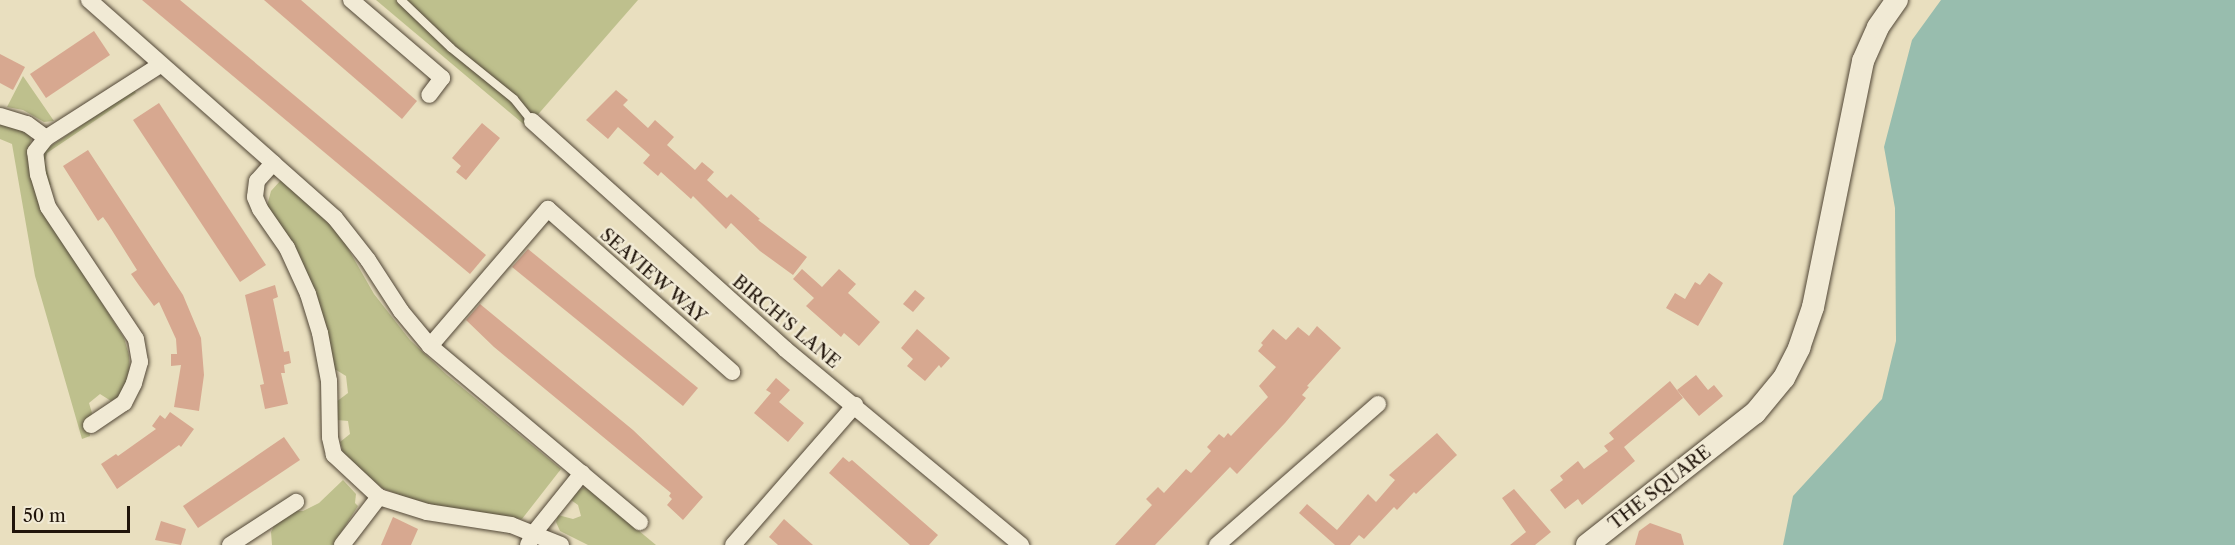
<!DOCTYPE html>
<style>
body{margin:0}
#map{position:relative;width:2235px;height:545px;overflow:hidden;background:#e9dfbf;font-family:"Libre Caslon Text",serif}
div>[style]{position:absolute}
[style*='--x']{left:calc(var(--x)*1px);top:calc(var(--y)*1px);width:calc(var(--w)*1px);rotate:calc(var(--a)*1deg)}
.green>*{inset:0;background:#bec08d}
.water>*{inset:0;background:#98bdae}
.building>*{inset:0;background:#d7a890}
.roads{filter:drop-shadow(0 0 2px #524737) drop-shadow(0 0 2px #524737)}
.service>*{height:8px;margin:-4px;padding:0 4px;transform-origin:4px;border-radius:4px;background:#f1ead5}
.minor>*{height:16px;margin:-8px;padding:0 8px;transform-origin:8px;border-radius:8px;background:#f1ead5}
.secondary>*{height:22px;margin:-11px;padding:0 11px;transform-origin:11px;border-radius:11px;background:#f1ead5}
span{translate:-50% -50%;white-space:nowrap;text-align:center;line-height:1.15;-webkit-text-stroke:4.5px #f1ead5;paint-order:stroke}
.street-label{font-size:18px;color:#20140a}
.scale{position:absolute;left:12px;top:506px;width:118px;height:27px;box-sizing:border-box;border:3px solid #20140a;border-top:0;padding-left:8px;font-size:18px;line-height:21px;white-space:nowrap;color:#20140a;-webkit-text-stroke:4px #f1ead5;paint-order:stroke}
</style>
<div id="map">
<div class="green">
<div style="clip-path:polygon(376px 0,638px 0,527px 127px)"></div>
<div style="clip-path:polygon(23px 76px,54px 121px,44px 122px,23px 110px,7px 107px)"></div>
<div style="clip-path:polygon(134px 90px,136px 93px,47px 153px,45px 162px,51px 185px,48px 185px,43px 164px,45px 150px)"></div>
<div style="clip-path:polygon(0 123px,16px 126px,29px 133px,31px 138px,28px 160px,43px 210px,124px 338px,129px 355px,130px 374px,121px 396px,111px 401px,100px 394px,89px 403px,92px 413px,88px 423px,90px 436px,82px 439px,35px 276px,12px 144px,0 139px)"></div>
<div style="clip-path:polygon(281px 180px,320px 215px,342px 238px,374px 294px,410px 340px,447px 375px,561px 469px,522px 519px,444px 508px,402px 496px,382px 488px,344px 455px,340px 442px,350px 434px,348px 421px,337px 420px,336px 402px,348px 393px,346px 376px,333px 368px,267px 206px,271px 191px)"></div>
<div style="clip-path:polygon(343px 480px,356px 494px,355px 503px,358px 506px,333px 545px,272px 545px,271px 532px,274px 526px,295px 511px,303px 511px,319px 503px)"></div>
<div style="clip-path:polygon(586px 487px,656px 545px,588px 545px,560px 531px,556px 522px,558px 515px,573px 519px,581px 516px,578px 505px,571px 500px,580px 489px)"></div>
</div>
<div class="water">
<div style="clip-path:polygon(1941px 0,2235px 0,2235px 545px,1783px 545px,1793px 496px,1882px 399px,1896px 341px,1895px 208px,1884px 147px,1912px 40px)"></div>
</div>
<div class="building">
<div style="clip-path:polygon(142px 0,180px 0,486px 255px,470px 274px)"></div>
<div style="clip-path:polygon(264px 0,301px 0,417px 101px,402px 119px)"></div>
<div style="clip-path:polygon(94px 31px,110px 55px,46px 98px,30px 74px)"></div>
<div style="clip-path:polygon(0 54px,25px 67px,13px 90px,0 83px)"></div>
<div style="clip-path:polygon(616px 90px,628px 100px,623px 105px,648px 128px,655px 120px,674px 137px,667px 145px,695px 170px,702px 162px,714px 172px,707px 180px,727px 198px,731px 194px,760px 219px,758px 220px,807px 257px,793px 275px,760px 251px,731px 223px,726px 229px,693px 196px,691px 199px,661px 172px,658px 176px,643px 163px,650px 155px,618px 127px,608px 139px,586px 120px)"></div>
<div style="clip-path:polygon(159px 103px,266px 265px,240px 282px,133px 120px)"></div>
<div style="clip-path:polygon(482px 123px,500px 138px,466px 180px,456px 172px,461px 166px,452px 158px)"></div>
<div style="clip-path:polygon(88px 150px,183px 295px,201px 338px,204px 375px,199px 411px,174px 407px,181px 365px,171px 366px,171px 354px,177px 354px,176px 339px,159px 302px,154px 306px,138px 284px,131px 274px,137px 270px,108px 224px,103px 217px,98px 221px,63px 166px)"></div>
<div style="clip-path:polygon(528px 249px,698px 388px,683px 406px,512px 267px)"></div>
<div style="clip-path:polygon(802px 269px,822px 287px,839px 269px,856px 284px,848px 293px,880px 322px,859px 346px,844px 333px,841px 337px,806px 306px,814px 298px,793px 279px)"></div>
<div style="clip-path:polygon(1709px 273px,1723px 283px,1698px 326px,1666px 308px,1675px 293px,1685px 299px,1695px 282px,1700px 285px)"></div>
<div style="clip-path:polygon(275px 285px,278px 297px,273px 299px,284px 352px,289px 351px,291px 363px,284px 365px,285px 373px,281px 373px,288px 404px,265px 409px,260px 385px,264px 384px,245px 295px)"></div>
<div style="clip-path:polygon(915px 290px,925px 298px,913px 312px,903px 304px)"></div>
<div style="clip-path:polygon(480px 304px,633px 430px,703px 497px,683px 520px,667px 505px,672px 499px,669px 496px,671px 493px,494px 347px,466px 320px)"></div>
<div style="clip-path:polygon(1317px 326px,1341px 348px,1307px 386px,1309px 387px,1302px 395px,1306px 398px,1285px 423px,1237px 474px,1230px 467px,1155px 545px,1115px 545px,1152px 505px,1146px 499px,1158px 487px,1164px 493px,1186px 469px,1191px 473px,1211px 451px,1207px 447px,1219px 434px,1224px 438px,1228px 433px,1231px 436px,1268px 397px,1259px 386px,1276px 367px,1258px 351px,1263px 345px,1261px 343px,1273px 329px,1286px 340px,1298px 327px,1309px 336px)"></div>
<div style="clip-path:polygon(917px 329px,950px 358px,941px 368px,939px 365px,925px 381px,907px 366px,913px 359px,901px 348px)"></div>
<div style="clip-path:polygon(1696px 375px,1708px 390px,1714px 385px,1723px 396px,1699px 416px,1677px 390px)"></div>
<div style="clip-path:polygon(776px 378px,790px 390px,779px 402px,804px 423px,788px 442px,754px 413px,771px 393px,766px 390px)"></div>
<div style="clip-path:polygon(1670px 381px,1683px 398px,1624px 447px,1635px 461px,1582px 505px,1578px 499px,1565px 509px,1550px 490px,1563px 480px,1560px 476px,1578px 461px,1584px 469px,1608px 451px,1604px 446px,1614px 439px,1609px 433px)"></div>
<div style="clip-path:polygon(170px 412px,194px 429px,181px 447px,179px 445px,117px 489px,101px 464px,116px 454px,118px 456px,156px 429px,152px 426px,160px 415px,165px 419px)"></div>
<div style="clip-path:polygon(1437px 433px,1457px 455px,1416px 494px,1414px 492px,1397px 510px,1394px 507px,1364px 539px,1359px 535px,1350px 545px,1335px 545px,1299px 513px,1307px 504px,1337px 530px,1368px 494px,1376px 502px,1395px 480px,1389px 475px)"></div>
<div style="clip-path:polygon(284px 437px,300px 460px,198px 528px,183px 506px)"></div>
<div style="clip-path:polygon(843px 457px,849px 462px,852px 460px,938px 535px,929px 545px,910px 545px,829px 473px)"></div>
<div style="clip-path:polygon(1514px 489px,1551px 532px,1535px 545px,1510px 545px,1526px 532px,1502px 498px)"></div>
<div style="clip-path:polygon(393px 517px,418px 529px,411px 545px,381px 545px)"></div>
<div style="clip-path:polygon(784px 519px,813px 545px,778px 545px,769px 537px)"></div>
<div style="clip-path:polygon(161px 521px,186px 529px,181px 545px,155px 540px)"></div>
<div style="clip-path:polygon(1650px 523px,1681px 534px,1684px 545px,1635px 545px,1639px 531px)"></div>
</div>
<div class="roads">
<div class="service">
<div style="--x:401;--y:0;--w:69;--a:43.8"></div>
<div style="--x:451;--y:48;--w:81;--a:39"></div>
<div style="--x:514;--y:99;--w:28;--a:51"></div>
</div>
<div class="minor">
<div style="--x:89;--y:0;--w:246;--a:41.5"></div>
<div style="--x:351;--y:0;--w:120;--a:40.6"></div>
<div style="--x:442;--y:78;--w:21;--a:127"></div>
<div style="--x:0;--y:116;--w:28;--a:17"></div>
<div style="--x:27;--y:124;--w:24;--a:36"></div>
<div style="--x:532;--y:121;--w:341;--a:42"></div>
<div style="--x:785;--y:349;--w:307;--a:39.7"></div>
<div style="--x:430;--y:346;--w:181;--a:-49.3"></div>
<div style="--x:548;--y:209;--w:246;--a:41.5"></div>
<div style="--x:91;--y:425;--w:40;--a:-34"></div>
<div style="--x:124;--y:403;--w:22;--a:-63"></div>
<div style="--x:134;--y:383;--w:22;--a:-74"></div>
<div style="--x:140;--y:362;--w:23;--a:-100"></div>
<div style="--x:136;--y:339;--w:159;--a:-123.7"></div>
<div style="--x:48;--y:207;--w:34;--a:-107"></div>
<div style="--x:38;--y:175;--w:23;--a:-97"></div>
<div style="--x:35;--y:152;--w:18;--a:-52"></div>
<div style="--x:46;--y:138;--w:135;--a:-32.6"></div>
<div style="--x:230;--y:545;--w:79;--a:-33.1"></div>
<div style="--x:342;--y:545;--w:61;--a:-52.4"></div>
<div style="--x:528;--y:545;--w:13;--a:-63"></div>
<div style="--x:534;--y:533;--w:77;--a:-51.3"></div>
<div style="--x:561;--y:545;--w:54;--a:-158.2"></div>
<div style="--x:511;--y:525;--w:85;--a:-171.2"></div>
<div style="--x:427;--y:512;--w:50;--a:-162.6"></div>
<div style="--x:379;--y:497;--w:62;--a:-137"></div>
<div style="--x:334;--y:455;--w:18;--a:-103"></div>
<div style="--x:330;--y:437;--w:56;--a:-91"></div>
<div style="--x:329;--y:381;--w:49;--a:-100.6"></div>
<div style="--x:320;--y:333;--w:41;--a:-107.1"></div>
<div style="--x:308;--y:294;--w:51;--a:-114.5"></div>
<div style="--x:287;--y:248;--w:47;--a:-124.7"></div>
<div style="--x:260;--y:209;--w:13;--a:-113"></div>
<div style="--x:255;--y:197;--w:16;--a:-83"></div>
<div style="--x:257;--y:181;--w:24;--a:-48"></div>
<div style="--x:273;--y:163;--w:83;--a:41.6"></div>
<div style="--x:335;--y:218;--w:53;--a:51.8"></div>
<div style="--x:368;--y:260;--w:61;--a:57.1"></div>
<div style="--x:401;--y:311;--w:45;--a:50.4"></div>
<div style="--x:430;--y:346;--w:274;--a:40"></div>
<div style="--x:733;--y:545;--w:186;--a:-48.9"></div>
<div style="--x:1217;--y:545;--w:214;--a:-41.2"></div>
</div>
<div class="secondary">
<div style="--x:1587;--y:545;--w:214;--a:-38.2"></div>
<div style="--x:1755;--y:413;--w:45;--a:-50.4"></div>
<div style="--x:1784;--y:378;--w:34;--a:-63"></div>
<div style="--x:1799;--y:348;--w:43;--a:-71.1"></div>
<div style="--x:1813;--y:307;--w:251;--a:-78.5"></div>
<div style="--x:1863;--y:61;--w:37;--a:-66"></div>
<div style="--x:1878;--y:27;--w:33;--a:-55"></div>
</div>
</div>
<div class="street-label">
<span style="left:653px;top:276px;rotate:41deg">SEAVIEW WAY</span>
<span style="left:786px;top:322px;rotate:40deg">BIRCH'S LANE</span>
<span style="left:1660px;top:488px;rotate:-38deg">THE SQUARE</span>
</div>
<div class="scale">50 m</div>
</div>
